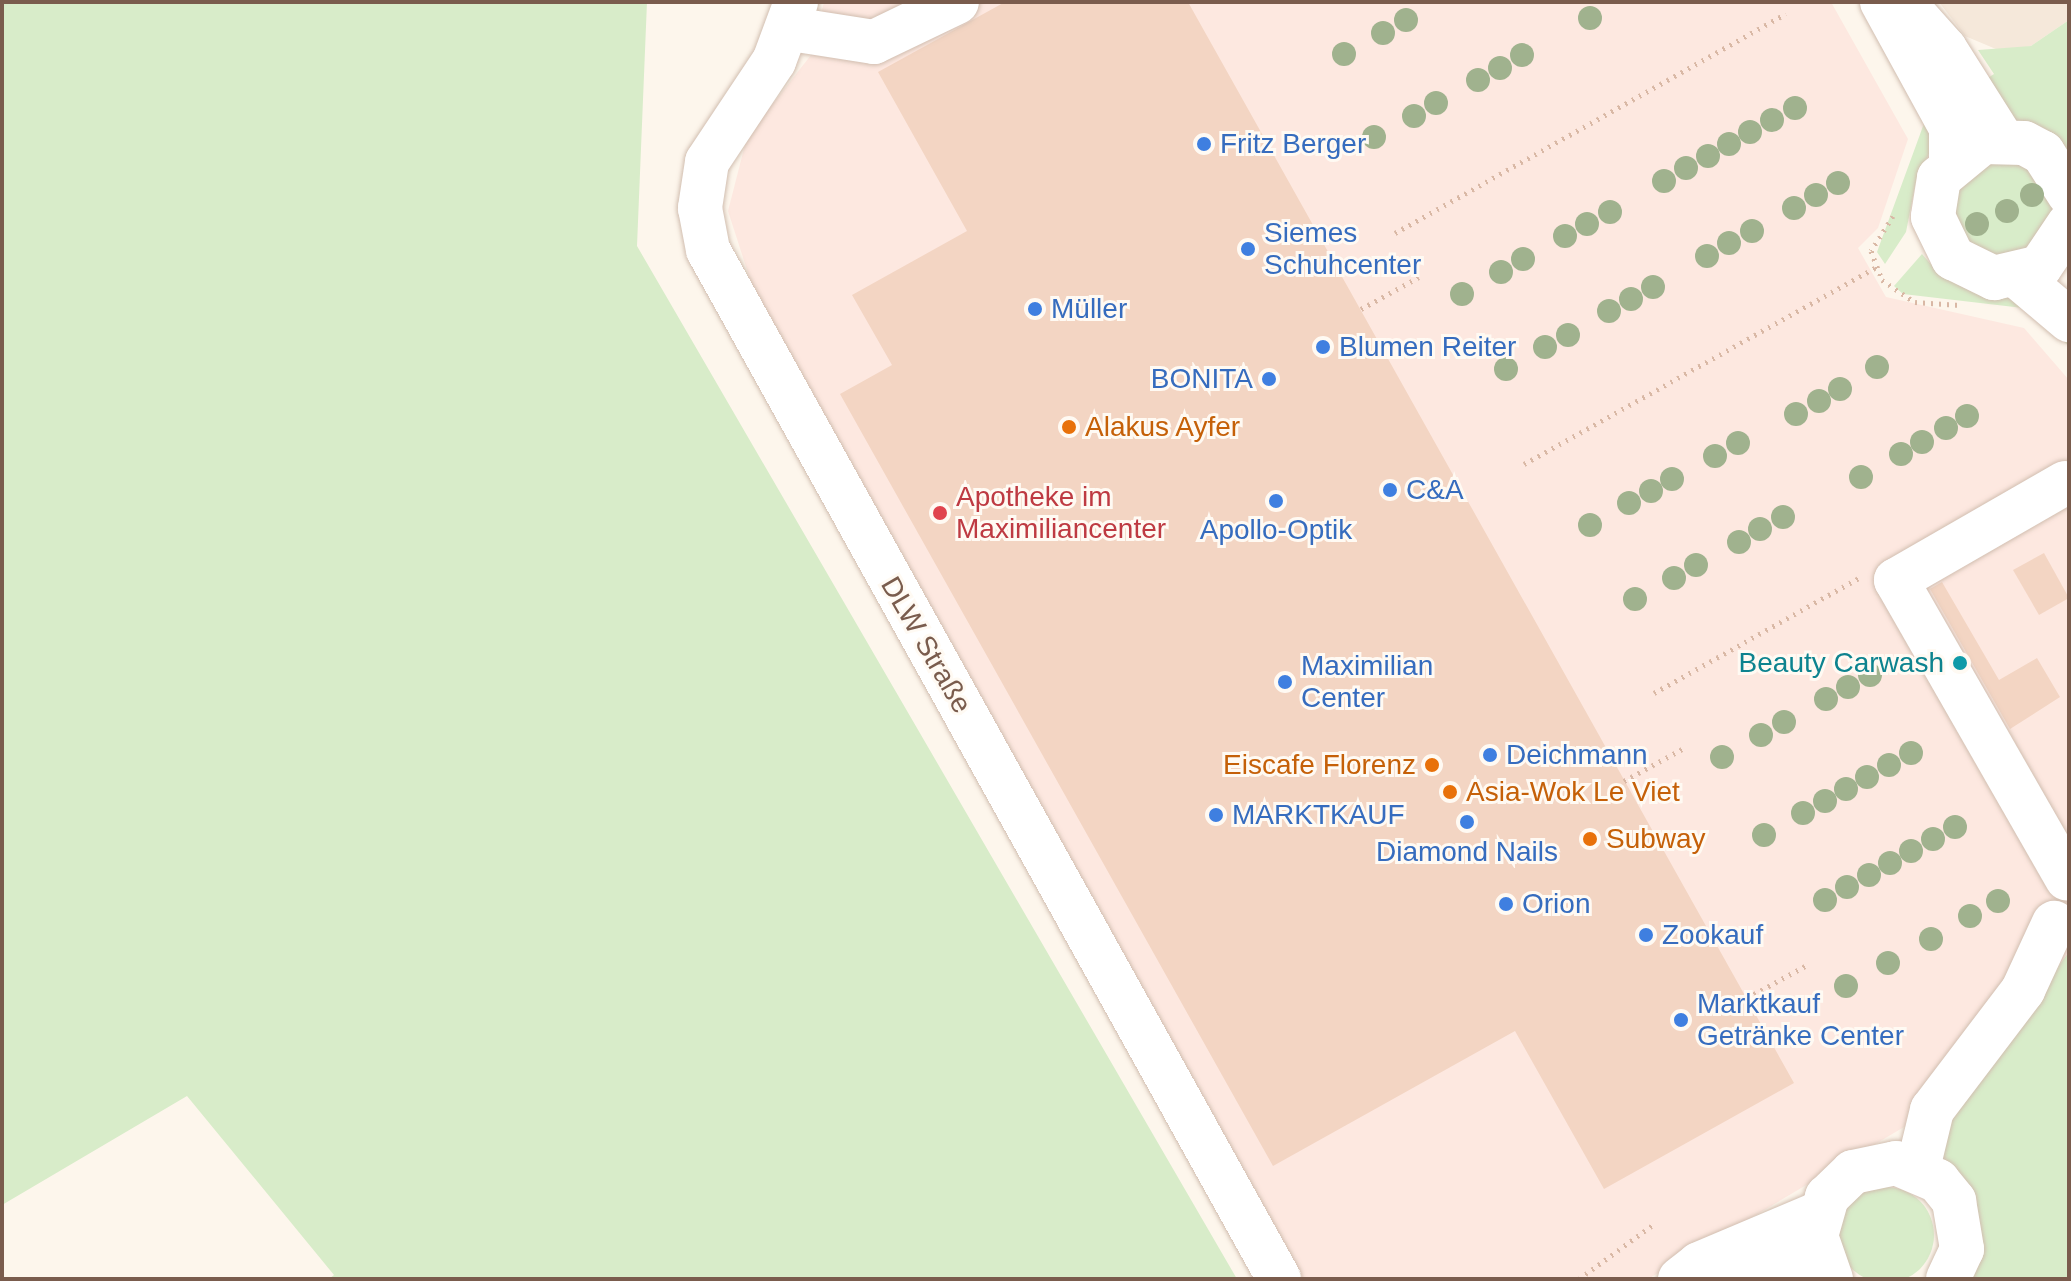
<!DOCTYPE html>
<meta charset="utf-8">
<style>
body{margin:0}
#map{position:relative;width:2071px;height:1281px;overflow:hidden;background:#fdf6ec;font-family:Arial,sans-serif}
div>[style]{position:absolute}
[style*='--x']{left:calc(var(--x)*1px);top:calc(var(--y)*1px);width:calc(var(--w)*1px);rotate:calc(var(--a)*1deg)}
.residential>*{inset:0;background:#f5e8da}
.commercial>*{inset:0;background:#fde8e0}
.green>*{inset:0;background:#d8ecc9}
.round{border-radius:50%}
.building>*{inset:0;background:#f3d5c3}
.path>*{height:5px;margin-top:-2.5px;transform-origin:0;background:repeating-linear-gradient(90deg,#d9b8a5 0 2px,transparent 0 8px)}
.roads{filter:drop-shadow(0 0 2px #d1beb0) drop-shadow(0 0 2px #d1beb0)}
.minor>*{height:44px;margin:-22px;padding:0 22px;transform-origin:22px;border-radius:22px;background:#fff}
.trees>*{width:24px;height:24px;margin:-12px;border-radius:50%;background:#a0b28e}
.dots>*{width:22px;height:22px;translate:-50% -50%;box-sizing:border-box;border:4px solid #fffaf3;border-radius:50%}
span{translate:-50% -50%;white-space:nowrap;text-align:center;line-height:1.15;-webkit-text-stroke:6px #fffaf3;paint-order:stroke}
.shop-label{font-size:28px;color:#366cbe}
.left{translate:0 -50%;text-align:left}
.right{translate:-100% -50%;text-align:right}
.food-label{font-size:28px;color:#c56008}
.health-label{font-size:28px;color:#be3a42}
.street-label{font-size:28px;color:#7a5c4d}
.culture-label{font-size:28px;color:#0d838f}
.frame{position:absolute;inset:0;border:4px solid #7a5c4d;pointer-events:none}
</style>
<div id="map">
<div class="residential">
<div style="clip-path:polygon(1939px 2px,2069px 2px,2069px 20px,2031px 46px,2003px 52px,1965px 36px)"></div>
</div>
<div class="commercial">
<div style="clip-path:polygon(824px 2px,1831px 2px,1908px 139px,1878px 228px,1858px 248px,1886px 297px,2024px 328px,2069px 380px,2069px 952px,1958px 1095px,1648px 1279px,1298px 1279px,758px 304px,728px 211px,747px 137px,811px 55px)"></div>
</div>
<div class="green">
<div style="clip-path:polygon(2px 2px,647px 2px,637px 246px,1237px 1279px,329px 1279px,334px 1275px,187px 1096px,2px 1205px)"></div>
<div style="clip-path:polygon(2069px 20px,2069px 155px,2000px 113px,1977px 85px,1994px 74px,1978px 50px,2031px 46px)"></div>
<div style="clip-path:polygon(1926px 118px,1937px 137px,1916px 181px,1906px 232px,1885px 264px,1877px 252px)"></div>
<div style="clip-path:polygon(1995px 150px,2054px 184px,2056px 223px,2014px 261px,1961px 244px,1947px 195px)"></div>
<div style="clip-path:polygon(1922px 254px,1940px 275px,1974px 293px,2018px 297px,2069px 332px,2069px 346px,2023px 308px,1903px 294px,1894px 286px)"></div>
<div style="clip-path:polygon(2069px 952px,2069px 1279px,1971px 1279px,1937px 1161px,1942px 1121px)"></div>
<div class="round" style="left:1838px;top:1187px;width:96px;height:96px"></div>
</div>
<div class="building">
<div style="clip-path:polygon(1005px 2px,1188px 2px,1794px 1083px,1604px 1189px,1515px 1031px,1273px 1166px,840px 394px,892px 365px,852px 295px,967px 231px,878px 72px)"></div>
<div style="clip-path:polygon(2044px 553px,2069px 598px,2039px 615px,2013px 570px)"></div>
<div style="clip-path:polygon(1942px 582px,1999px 680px,2037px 658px,2060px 697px,2010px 729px,1930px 589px)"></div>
</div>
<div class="path">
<div style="--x:1893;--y:216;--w:41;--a:122.2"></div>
<div style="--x:1871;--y:251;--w:31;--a:69"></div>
<div style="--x:1882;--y:280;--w:40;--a:34"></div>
<div style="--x:1915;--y:302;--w:45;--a:3.8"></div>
<div style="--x:1395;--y:233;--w:448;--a:-29.3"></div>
<div style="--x:1361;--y:309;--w:66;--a:-28.9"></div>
<div style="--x:1524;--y:464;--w:404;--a:-29.2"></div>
<div style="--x:1654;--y:693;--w:235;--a:-29.3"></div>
<div style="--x:1624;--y:781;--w:68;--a:-28.8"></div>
<div style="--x:1747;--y:998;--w:68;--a:-28.8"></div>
<div style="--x:1579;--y:1279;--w:93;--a:-36.3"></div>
</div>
<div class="roads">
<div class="minor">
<div style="--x:796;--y:2;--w:63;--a:110.4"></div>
<div style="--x:774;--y:61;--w:121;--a:123.6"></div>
<div style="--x:707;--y:162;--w:47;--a:98.7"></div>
<div style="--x:700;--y:208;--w:43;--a:79.2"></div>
<div style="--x:708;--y:250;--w:1177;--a:60.97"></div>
<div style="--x:1882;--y:2;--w:144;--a:61.3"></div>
<div style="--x:1951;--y:128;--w:34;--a:90"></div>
<div style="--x:1903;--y:2;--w:63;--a:48.2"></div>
<div style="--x:1945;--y:49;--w:107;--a:57.7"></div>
<div style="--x:791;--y:29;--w:84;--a:8.9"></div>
<div style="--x:874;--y:42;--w:92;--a:-25.7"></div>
<div style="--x:2069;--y:194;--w:49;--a:-122.4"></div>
<div style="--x:2043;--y:153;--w:21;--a:-152"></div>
<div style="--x:2024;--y:143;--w:41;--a:-178.6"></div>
<div style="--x:1983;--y:142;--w:57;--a:140.7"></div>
<div style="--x:1939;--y:178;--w:39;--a:99"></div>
<div style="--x:1933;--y:217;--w:46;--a:64"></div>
<div style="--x:1953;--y:258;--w:46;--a:26"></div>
<div style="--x:1994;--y:278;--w:47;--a:-13.4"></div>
<div style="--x:2040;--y:267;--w:52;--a:-56"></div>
<div style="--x:2018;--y:277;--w:67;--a:40.1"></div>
<div style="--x:2065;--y:483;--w:195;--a:150.1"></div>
<div style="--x:1896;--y:580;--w:344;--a:60.2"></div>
<div style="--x:1918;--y:1168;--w:60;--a:-76.4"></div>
<div style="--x:1932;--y:1110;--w:151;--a:-52.8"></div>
<div style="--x:2023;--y:990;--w:74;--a:-65.2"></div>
<div style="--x:1680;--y:1279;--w:24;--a:-38"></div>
<div style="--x:1699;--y:1264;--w:131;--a:-22.9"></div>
<div style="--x:1738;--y:1279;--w:84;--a:-13.7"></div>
<div style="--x:1831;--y:1279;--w:46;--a:-109.2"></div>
<div style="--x:1816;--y:1236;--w:41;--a:-74.2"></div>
<div style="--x:1827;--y:1197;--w:36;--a:-44"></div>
<div style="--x:1853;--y:1172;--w:44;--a:-11.8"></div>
<div style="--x:1896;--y:1163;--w:46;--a:23.2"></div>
<div style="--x:1938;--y:1181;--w:26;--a:51"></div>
<div style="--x:1954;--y:1201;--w:49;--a:80.5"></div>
<div style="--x:1962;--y:1249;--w:33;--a:115"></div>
</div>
</div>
<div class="trees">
<div style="left:1590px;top:18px"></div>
<div style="left:1406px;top:20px"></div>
<div style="left:1383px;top:33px"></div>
<div style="left:1344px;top:54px"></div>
<div style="left:1522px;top:55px"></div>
<div style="left:1500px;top:68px"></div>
<div style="left:1478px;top:80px"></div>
<div style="left:1436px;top:103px"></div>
<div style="left:1795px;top:108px"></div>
<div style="left:1414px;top:116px"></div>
<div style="left:1772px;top:120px"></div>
<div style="left:1750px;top:132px"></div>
<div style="left:1374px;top:137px"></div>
<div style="left:1729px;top:144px"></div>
<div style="left:1708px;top:156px"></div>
<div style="left:1686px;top:168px"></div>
<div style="left:1664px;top:181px"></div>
<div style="left:1838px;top:183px"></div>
<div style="left:1816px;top:195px"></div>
<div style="left:2032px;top:195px"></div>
<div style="left:1794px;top:208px"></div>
<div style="left:2007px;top:211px"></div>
<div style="left:1610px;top:212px"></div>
<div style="left:1587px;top:224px"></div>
<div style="left:1977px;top:224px"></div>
<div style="left:1752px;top:231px"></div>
<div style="left:1565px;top:236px"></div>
<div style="left:1729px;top:243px"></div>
<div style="left:1707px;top:256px"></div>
<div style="left:1523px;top:259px"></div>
<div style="left:1501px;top:272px"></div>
<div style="left:1653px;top:287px"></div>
<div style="left:1462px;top:294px"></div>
<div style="left:1631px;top:299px"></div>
<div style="left:1609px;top:311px"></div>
<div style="left:1568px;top:335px"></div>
<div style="left:1545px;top:347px"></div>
<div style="left:1877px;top:367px"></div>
<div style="left:1506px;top:369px"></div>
<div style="left:1840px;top:389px"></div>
<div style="left:1819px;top:401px"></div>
<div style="left:1796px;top:414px"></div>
<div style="left:1967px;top:416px"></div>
<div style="left:1946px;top:428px"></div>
<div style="left:1922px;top:442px"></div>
<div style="left:1738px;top:443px"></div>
<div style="left:1901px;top:454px"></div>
<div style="left:1715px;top:456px"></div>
<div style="left:1861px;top:477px"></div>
<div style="left:1672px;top:479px"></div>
<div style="left:1651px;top:491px"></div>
<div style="left:1629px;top:503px"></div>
<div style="left:1783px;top:517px"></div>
<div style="left:1590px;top:525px"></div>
<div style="left:1760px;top:529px"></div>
<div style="left:1739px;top:542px"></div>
<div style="left:1696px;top:565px"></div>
<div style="left:1674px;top:578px"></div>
<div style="left:1635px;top:599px"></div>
<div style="left:1870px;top:675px"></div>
<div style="left:1848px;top:687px"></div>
<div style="left:1826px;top:699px"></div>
<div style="left:1784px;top:722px"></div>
<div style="left:1761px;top:735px"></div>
<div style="left:1911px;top:753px"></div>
<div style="left:1722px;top:757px"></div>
<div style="left:1889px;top:765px"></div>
<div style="left:1867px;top:777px"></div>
<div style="left:1846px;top:789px"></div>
<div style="left:1825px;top:801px"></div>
<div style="left:1803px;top:813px"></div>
<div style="left:1955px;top:827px"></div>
<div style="left:1764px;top:835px"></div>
<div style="left:1933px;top:839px"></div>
<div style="left:1911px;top:851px"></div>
<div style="left:1890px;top:863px"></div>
<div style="left:1869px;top:875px"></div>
<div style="left:1847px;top:887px"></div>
<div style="left:1825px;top:900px"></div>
<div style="left:1998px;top:901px"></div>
<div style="left:1970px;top:916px"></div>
<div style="left:1931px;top:939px"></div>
<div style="left:1888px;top:963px"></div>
<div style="left:1846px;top:986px"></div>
</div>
<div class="dots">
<div style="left:1204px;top:144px;background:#3f7fe0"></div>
<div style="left:1248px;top:249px;background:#3f7fe0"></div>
<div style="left:1035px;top:309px;background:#3f7fe0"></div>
<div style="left:1323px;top:347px;background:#3f7fe0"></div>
<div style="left:1269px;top:379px;background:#3f7fe0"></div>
<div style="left:1069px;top:427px;background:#e8710a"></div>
<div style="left:1390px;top:490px;background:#3f7fe0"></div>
<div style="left:1276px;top:501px;background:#3f7fe0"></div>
<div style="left:940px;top:513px;background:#e0444e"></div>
<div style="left:1960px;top:663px;background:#0f9aa8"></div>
<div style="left:1285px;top:682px;background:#3f7fe0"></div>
<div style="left:1490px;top:755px;background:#3f7fe0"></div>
<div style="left:1432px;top:765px;background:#e8710a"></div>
<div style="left:1450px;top:792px;background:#e8710a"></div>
<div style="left:1216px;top:815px;background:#3f7fe0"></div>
<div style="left:1467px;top:822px;background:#3f7fe0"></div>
<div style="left:1590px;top:839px;background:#e8710a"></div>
<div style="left:1506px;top:904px;background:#3f7fe0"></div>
<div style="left:1646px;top:935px;background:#3f7fe0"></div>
<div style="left:1681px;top:1020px;background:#3f7fe0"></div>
</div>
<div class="shop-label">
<span class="left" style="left:1220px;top:144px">Fritz Berger</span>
<span class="left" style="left:1264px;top:249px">Siemes<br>Schuhcenter</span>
<span class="left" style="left:1051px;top:309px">Müller</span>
<span class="left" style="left:1339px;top:347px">Blumen Reiter</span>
<span class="right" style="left:1253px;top:379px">BONITA</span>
<span class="left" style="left:1406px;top:490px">C&amp;A</span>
<span style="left:1276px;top:530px">Apollo-Optik</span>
<span class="left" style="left:1301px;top:682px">Maximilian<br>Center</span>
<span class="left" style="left:1506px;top:755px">Deichmann</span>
<span class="left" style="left:1232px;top:815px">MARKTKAUF</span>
<span style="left:1467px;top:852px">Diamond Nails</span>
<span class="left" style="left:1522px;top:904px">Orion</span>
<span class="left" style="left:1662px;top:935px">Zookauf</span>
<span class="left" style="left:1697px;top:1020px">Marktkauf<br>Getränke Center</span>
</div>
<div class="food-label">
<span class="left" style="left:1085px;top:427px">Alakus Ayfer</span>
<span class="right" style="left:1416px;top:765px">Eiscafe Florenz</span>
<span class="left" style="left:1466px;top:792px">Asia-Wok Le Viet</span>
<span class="left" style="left:1606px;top:839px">Subway</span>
</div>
<div class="health-label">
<span class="left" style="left:956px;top:513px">Apotheke im<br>Maximiliancenter</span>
</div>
<div class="street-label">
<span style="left:926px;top:645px;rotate:60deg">DLW Straße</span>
</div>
<div class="culture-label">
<span class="right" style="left:1944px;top:663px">Beauty Carwash</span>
</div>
<div class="frame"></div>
</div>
